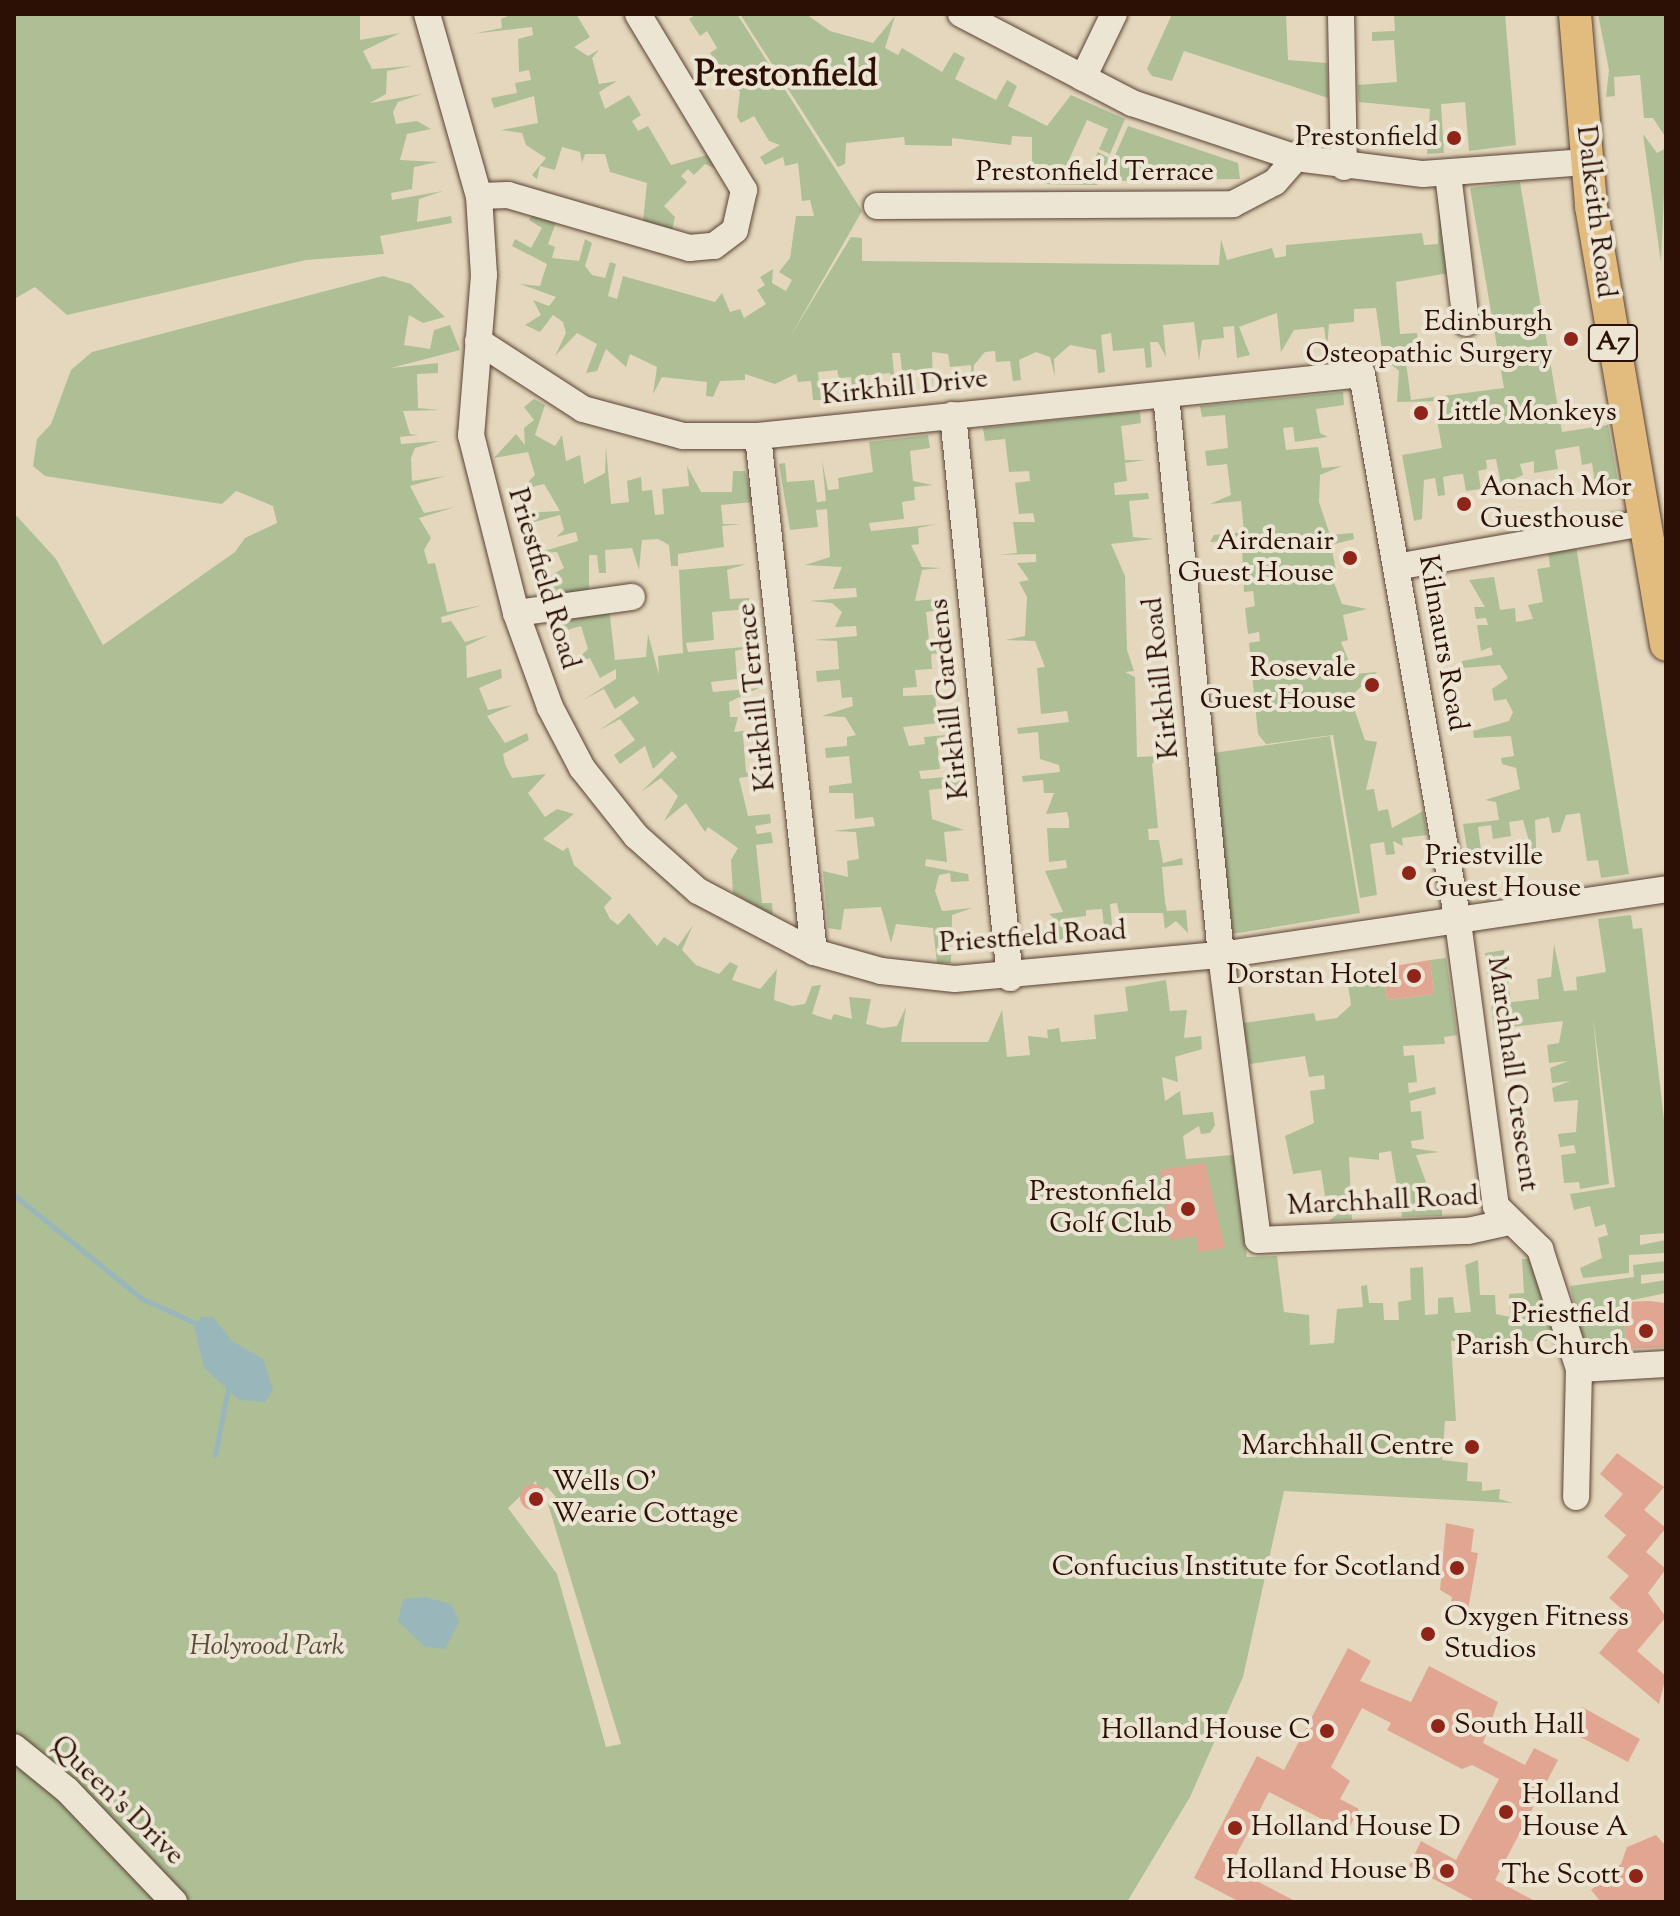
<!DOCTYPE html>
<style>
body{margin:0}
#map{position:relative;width:1680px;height:1916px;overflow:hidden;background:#e4d7bd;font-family:"Sorts Mill Goudy",serif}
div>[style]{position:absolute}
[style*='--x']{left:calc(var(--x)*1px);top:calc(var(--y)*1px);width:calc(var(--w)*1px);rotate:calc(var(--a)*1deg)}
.green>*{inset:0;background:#aebf96}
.water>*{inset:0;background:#99b7bb}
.stream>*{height:5px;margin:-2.5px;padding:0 2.5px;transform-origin:2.5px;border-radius:2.5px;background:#99b7bb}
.building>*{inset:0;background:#e1a692}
.round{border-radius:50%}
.roads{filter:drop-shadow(0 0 2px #5b4233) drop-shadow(0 0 2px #5b4233)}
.minor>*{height:26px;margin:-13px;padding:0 13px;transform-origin:13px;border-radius:13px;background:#ede5d4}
.major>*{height:32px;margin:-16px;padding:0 16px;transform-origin:16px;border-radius:16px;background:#e2bc7e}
.dots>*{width:22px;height:22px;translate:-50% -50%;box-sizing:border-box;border:4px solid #ede5d4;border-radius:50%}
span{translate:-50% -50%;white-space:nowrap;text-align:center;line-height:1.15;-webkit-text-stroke:8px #ede5d4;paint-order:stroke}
.shield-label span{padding:2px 6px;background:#ede5d4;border:2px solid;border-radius:6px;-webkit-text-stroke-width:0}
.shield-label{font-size:26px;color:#2d1005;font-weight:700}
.poi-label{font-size:28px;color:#2d1005}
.right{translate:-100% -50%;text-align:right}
.left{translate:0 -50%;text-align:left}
.street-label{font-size:28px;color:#2d1005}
.park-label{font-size:28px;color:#5a4d38;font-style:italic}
.district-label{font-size:36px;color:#2d1005;font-weight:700}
.frame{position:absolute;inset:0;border:16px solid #2d1005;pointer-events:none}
</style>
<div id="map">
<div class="green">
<div style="clip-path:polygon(14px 14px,360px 14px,360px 40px,400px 33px,363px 51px,372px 69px,412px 66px,387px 71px,386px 94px,370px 103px,422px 94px,398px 102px,393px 112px,396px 124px,417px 121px,431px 129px,407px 134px,400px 160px,438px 162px,414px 167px,412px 189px,391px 193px,392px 200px,443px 191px,419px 199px,417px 222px,451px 216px,452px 223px,380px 236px,384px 254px,306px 260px,67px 315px,35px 287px,14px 299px)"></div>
<div style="clip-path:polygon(512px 14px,576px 14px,590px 37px,574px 47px,588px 56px,599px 50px,592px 58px,599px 84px,617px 81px,599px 92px,605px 109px,629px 95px,641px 115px,632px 121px,638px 131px,648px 126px,671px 165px,707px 155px,717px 169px,705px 164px,694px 175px,688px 169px,681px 176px,687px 182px,664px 206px,675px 217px,672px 230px,643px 221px,647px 183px,610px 172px,605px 154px,585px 154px,582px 163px,580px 152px,562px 147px,555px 170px,540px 166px,537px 179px,532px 175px,546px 158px,526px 145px,522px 133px,501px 130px,538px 123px,534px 96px,494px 108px,491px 98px,517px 93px,515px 83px,531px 80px,529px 70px,519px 72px,518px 39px,533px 35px,532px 27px,472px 34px,502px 28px,501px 19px)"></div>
<div style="clip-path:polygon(697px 14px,737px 14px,862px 211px,790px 337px,851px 237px,862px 238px,862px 261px,1219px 265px,1221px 239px,1227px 260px,1272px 248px,1275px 258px,1286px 256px,1286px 245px,1422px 233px,1424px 245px,1438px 244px,1439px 211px,1449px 273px,1396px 282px,1400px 334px,1417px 333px,1418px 344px,1404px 347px,1411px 400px,1504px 388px,1470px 188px,1520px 182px,1562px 432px,1608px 425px,1619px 487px,1596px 491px,1592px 463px,1582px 465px,1579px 446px,1555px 450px,1558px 469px,1534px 473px,1534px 461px,1520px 464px,1523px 475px,1501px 485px,1496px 459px,1486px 460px,1487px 469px,1478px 471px,1481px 489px,1466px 491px,1463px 474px,1452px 475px,1443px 477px,1445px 495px,1438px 496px,1435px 478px,1424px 480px,1422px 519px,1414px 521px,1402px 455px,1442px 448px,1437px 420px,1446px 418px,1443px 401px,1397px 402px,1399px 371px,1383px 357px,1376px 308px,1354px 309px,1354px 322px,1329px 324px,1327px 348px,1324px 327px,1294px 330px,1281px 352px,1277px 313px,1239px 327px,1250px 355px,1237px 358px,1234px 326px,1223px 327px,1224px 338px,1202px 340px,1199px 361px,1194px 322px,1163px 325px,1166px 357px,1158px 342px,1150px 342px,1152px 367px,1146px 368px,1144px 348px,1113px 351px,1111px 333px,1101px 335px,1105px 372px,1098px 373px,1096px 350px,1070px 345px,1054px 359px,1055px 377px,1050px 357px,1036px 352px,1019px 360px,1021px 380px,1013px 381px,1010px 361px,996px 362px,995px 351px,985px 352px,974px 365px,972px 385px,971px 365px,950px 367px,948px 354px,932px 352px,933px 389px,931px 369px,902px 371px,900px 353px,892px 353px,896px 393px,890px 373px,859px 376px,861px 396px,853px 397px,851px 377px,839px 378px,837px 370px,818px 372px,821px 400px,813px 400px,811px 381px,798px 382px,796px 374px,775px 384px,745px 374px,745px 380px,720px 381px,713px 397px,706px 396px,707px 382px,662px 377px,653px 394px,657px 367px,630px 354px,626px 367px,606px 349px,597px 371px,586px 373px,597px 344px,577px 333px,555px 356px,566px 333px,563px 322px,553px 315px,540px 332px,525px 325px,541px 315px,533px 300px,549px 306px,556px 297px,520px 284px,540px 286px,547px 264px,512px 246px,515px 239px,531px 248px,542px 228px,529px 220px,533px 213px,557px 220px,548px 244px,555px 247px,552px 258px,579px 261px,585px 239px,592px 243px,585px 266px,592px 275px,605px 278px,610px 262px,616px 264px,608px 296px,617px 299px,623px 276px,715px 302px,722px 293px,730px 312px,740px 309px,744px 318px,766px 304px,757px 290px,765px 285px,760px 277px,773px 269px,772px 283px,786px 291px,792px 280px,779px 272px,790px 258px,796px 216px,814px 216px,810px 200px,802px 201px,798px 163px,785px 166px,783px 157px,765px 165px,760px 157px,780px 145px,769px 141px,754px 116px,741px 123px,737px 117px,740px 92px,710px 53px,717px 48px,707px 31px,700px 36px,689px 19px)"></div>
<div style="clip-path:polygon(740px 14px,806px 14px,830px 31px,873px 43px,895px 16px,885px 48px,898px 55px,902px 48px,942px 72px,954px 52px,965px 58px,955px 79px,996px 100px,1007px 80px,1017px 86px,1008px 106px,1047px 126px,1071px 95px,1125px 119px,1110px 154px,1099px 149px,1108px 129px,1087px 120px,1068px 162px,1088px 172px,1098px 152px,1109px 158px,1097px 185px,1043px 184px,1044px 168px,1032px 168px,1032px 137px,1012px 136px,1011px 145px,952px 138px,952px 146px,905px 145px,904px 137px,846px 143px,845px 164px,838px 167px)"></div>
<div style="clip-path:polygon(1172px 14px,1286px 14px,1288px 60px,1327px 63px,1328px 98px,1184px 51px,1172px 81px,1152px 76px,1147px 69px)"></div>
<div style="clip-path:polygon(1394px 14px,1505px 14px,1516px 145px,1469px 151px,1465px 102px,1441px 104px,1444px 153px,1427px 154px,1430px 109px,1359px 102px,1358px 85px,1397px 82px,1394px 40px,1372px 41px,1372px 32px,1395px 31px)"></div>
<div style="clip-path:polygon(1598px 14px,1666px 14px,1666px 138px,1653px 118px,1644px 118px,1640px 75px,1614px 77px,1615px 96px,1606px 97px,1609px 70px)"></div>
<div style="clip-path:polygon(1128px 126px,1238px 163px,1240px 179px,1104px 181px)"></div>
<div style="clip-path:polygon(1643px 134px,1657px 153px,1666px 148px,1661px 263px)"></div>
<div style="clip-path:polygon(evenodd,383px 276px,411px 284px,445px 317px,423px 323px,409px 315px,404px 345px,430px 349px,434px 330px,450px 325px,460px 350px,391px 368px,438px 363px,438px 373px,417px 374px,418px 408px,440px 410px,403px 411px,410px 434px,418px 435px,400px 437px,401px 444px,439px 441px,415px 448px,411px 458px,412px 481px,446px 476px,410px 486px,424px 513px,455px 507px,419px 518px,431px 538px,424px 550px,428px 564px,435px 563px,447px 612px,483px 605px,441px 617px,442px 623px,451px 621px,465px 642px,489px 635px,466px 646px,467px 678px,501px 669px,502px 678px,479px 688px,488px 710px,513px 705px,487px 716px,505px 743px,527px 733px,529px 740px,503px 754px,505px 764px,512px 778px,546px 774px,528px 793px,545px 817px,557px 809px,574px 814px,543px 839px,563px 851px,568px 847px,574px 865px,612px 898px,604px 907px,610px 919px,618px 925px,629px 913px,657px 946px,664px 937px,678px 946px,693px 925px,682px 950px,696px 965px,719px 974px,730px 962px,738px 966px,732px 980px,760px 989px,777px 969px,774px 1000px,792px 1006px,805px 1004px,812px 986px,821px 985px,812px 1014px,831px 1020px,834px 1014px,852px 1019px,849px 997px,871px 999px,866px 1024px,882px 1028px,897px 1026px,906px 1007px,901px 1042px,988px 1042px,1002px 1010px,1007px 1057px,1030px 1055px,1028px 1036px,1048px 1038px,1047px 1030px,1059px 1028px,1061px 1042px,1096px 1039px,1094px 1015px,1128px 1011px,1125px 987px,1166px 980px,1170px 1011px,1187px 1010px,1184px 1038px,1201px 1036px,1202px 1049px,1175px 1057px,1178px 1082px,1162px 1077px,1165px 1101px,1180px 1091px,1183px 1115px,1213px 1112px,1215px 1125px,1210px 1133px,1201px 1134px,1199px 1126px,1183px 1136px,1186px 1159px,1233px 1155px,1247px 1257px,1277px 1256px,1284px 1312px,1309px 1315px,1310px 1345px,1334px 1343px,1337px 1309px,1363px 1307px,1361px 1286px,1367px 1285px,1369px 1303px,1383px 1303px,1384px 1320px,1399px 1320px,1398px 1302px,1411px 1300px,1410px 1268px,1423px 1267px,1425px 1315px,1438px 1314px,1438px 1298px,1453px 1297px,1455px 1313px,1471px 1312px,1465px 1265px,1478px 1260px,1480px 1295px,1495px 1295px,1496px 1314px,1510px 1317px,1509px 1294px,1524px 1293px,1522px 1259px,1529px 1259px,1557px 1330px,1546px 1331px,1547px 1341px,1451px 1341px,1456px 1421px,1445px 1421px,1442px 1460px,1468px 1463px,1467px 1481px,1482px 1482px,1482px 1491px,1500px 1489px,1499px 1499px,1513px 1503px,1284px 1491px,1243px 1677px,1190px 1797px,1127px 1902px,14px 1902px,14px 513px,56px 559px,103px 645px,235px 552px,245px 538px,277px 523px,273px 506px,236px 491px,222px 504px,45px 476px,33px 466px,37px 439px,51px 424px,71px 370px,92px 352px,383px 276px,536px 1481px,539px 1493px,547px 1487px,556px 1497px,548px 1504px,621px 1744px,606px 1747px,557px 1574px,508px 1508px,536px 1481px)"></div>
<div style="clip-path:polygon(1343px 392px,1344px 405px,1316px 409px,1320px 433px,1328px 437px,1295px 442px,1293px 427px,1283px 428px,1286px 450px,1318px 447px,1322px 468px,1342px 466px,1320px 475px,1319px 502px,1330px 535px,1353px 533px,1354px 539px,1331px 545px,1336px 570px,1330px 572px,1342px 604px,1367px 609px,1343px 615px,1348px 640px,1341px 642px,1354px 674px,1377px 672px,1350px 697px,1365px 740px,1377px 742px,1366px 790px,1374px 789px,1378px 811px,1388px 809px,1392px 828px,1423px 811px,1427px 835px,1402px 838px,1403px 846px,1393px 841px,1395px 854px,1386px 855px,1384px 842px,1370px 844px,1377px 895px,1360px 898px,1333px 735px,1266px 744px,1258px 734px,1249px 643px,1260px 641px,1259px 632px,1248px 634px,1245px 608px,1255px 606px,1253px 591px,1244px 592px,1242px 547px,1238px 540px,1210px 542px,1214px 535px,1244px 532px,1241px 501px,1210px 504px,1231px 495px,1227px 464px,1207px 466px,1205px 451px,1228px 448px,1225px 415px,1202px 417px,1200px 406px)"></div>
<div style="clip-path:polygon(534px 399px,545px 405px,535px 435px,555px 446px,562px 435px,566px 461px,580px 455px,584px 484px,605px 473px,606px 447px,611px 504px,629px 502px,627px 481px,641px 477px,642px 491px,652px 490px,655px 515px,664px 514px,662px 489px,689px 486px,687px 466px,701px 492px,732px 492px,733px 471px,745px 471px,753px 502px,721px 505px,723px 524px,742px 524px,722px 526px,724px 547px,678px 554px,678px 566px,671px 566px,669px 545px,658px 539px,642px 540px,639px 570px,632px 548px,605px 550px,606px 573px,599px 573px,597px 555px,589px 555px,589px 592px,546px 596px,542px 580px,564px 568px,557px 552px,534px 554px,578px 541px,576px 532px,556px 537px,564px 530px,560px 515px,527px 524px,524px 513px,560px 511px,544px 484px,520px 490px,535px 475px,528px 452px,494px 458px,516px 434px,525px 445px,524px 428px,534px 420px,524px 407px)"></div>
<div style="clip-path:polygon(1140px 411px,1141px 423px,1121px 426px,1125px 460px,1145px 460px,1125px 463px,1127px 481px,1114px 483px,1115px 495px,1148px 493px,1149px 499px,1129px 501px,1133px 537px,1154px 539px,1111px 544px,1125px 576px,1127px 650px,1134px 671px,1125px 672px,1135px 677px,1137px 757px,1159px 756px,1152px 764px,1158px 828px,1148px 829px,1149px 840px,1159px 840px,1163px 863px,1182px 858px,1183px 865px,1162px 867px,1165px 902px,1167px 911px,1186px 910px,1188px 933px,1176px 921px,1165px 929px,1163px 913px,1119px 913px,1117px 903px,1110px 904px,1113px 934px,1105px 935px,1102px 909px,1086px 910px,1086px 916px,1069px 918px,1064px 942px,1037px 944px,1057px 921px,1049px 914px,1063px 912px,1045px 871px,1067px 868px,1066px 860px,1049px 862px,1047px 828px,1069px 828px,1069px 820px,1067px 812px,1046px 814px,1054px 793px,1044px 793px,1043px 780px,1023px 782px,1022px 776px,1060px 772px,1059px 765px,1040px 759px,1038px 732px,1018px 734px,1017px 728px,1069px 722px,1067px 711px,1041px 714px,1037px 668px,1045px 667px,1035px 641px,1005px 640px,1025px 636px,1027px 597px,1019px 582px,1029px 580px,1017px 563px,1036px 562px,1036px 554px,997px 555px,1017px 553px,1013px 522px,1035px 522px,1033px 513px,1019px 514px,1015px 483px,1030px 481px,1029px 471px,1009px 472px,1005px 439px,985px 441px,983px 428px)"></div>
<div style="clip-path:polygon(928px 435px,930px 448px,910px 451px,913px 481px,933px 485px,914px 487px,915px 500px,902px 502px,904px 519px,869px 523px,871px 531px,937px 524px,918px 528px,919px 544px,911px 545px,922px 567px,942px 568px,922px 570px,915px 601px,945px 598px,947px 609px,926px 612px,930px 649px,950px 652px,931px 654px,932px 669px,915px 670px,917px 687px,903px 688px,903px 696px,955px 694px,935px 696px,938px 723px,903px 727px,909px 746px,925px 744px,924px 737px,957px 734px,937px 738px,940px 769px,919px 771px,921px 779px,962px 776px,963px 786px,929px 790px,932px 819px,964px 830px,944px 832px,947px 862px,926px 859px,925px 866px,968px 874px,969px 881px,951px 882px,950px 873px,939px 875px,935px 891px,942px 911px,972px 908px,952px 915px,951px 963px,937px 963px,933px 928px,896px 924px,891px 943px,881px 907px,844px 909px,841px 930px,828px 928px,823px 871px,848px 877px,847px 861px,859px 859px,856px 832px,833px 831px,875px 826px,873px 817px,855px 819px,853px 793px,829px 793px,829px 786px,852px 783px,849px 756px,826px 758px,825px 748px,847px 746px,847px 737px,856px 735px,845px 717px,822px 716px,853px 706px,852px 697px,842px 698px,840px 680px,817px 682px,816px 671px,839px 669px,837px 641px,813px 640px,857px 636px,856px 626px,835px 627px,842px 612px,832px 603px,809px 601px,857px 597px,856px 588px,833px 589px,842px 567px,805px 565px,830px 557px,827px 509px,816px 510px,818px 527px,790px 530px,779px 464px,785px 463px,787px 482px,814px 480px,817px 502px,826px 501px,822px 460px,828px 490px,839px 489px,838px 478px,873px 472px,869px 442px)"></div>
<div style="clip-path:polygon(1576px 546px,1629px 874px,1601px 878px,1598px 860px,1587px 861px,1580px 813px,1566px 815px,1560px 832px,1552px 833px,1549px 817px,1535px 820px,1537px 869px,1523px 820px,1509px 822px,1511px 836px,1493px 839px,1491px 825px,1478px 827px,1482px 858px,1469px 861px,1463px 824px,1499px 820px,1496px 802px,1485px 800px,1520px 789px,1516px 768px,1502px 764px,1501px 758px,1514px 756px,1511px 736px,1474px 738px,1473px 731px,1509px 721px,1513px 712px,1506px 699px,1494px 701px,1492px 689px,1508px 678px,1500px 665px,1463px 668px,1462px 661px,1493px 655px,1491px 647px,1481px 651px,1477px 625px,1488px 625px,1486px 618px,1476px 619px,1474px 607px,1485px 607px,1469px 580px,1494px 577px,1500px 610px,1515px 608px,1516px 622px,1533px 619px,1528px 605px,1543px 602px,1537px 569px,1550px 567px,1548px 551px)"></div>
<div style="clip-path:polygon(746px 564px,727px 570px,730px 599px,749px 598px,750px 609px,712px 612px,714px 640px,686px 643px,688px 652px,755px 646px,735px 651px,737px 679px,711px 682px,713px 692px,759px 688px,729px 702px,730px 717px,738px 717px,734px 732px,762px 729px,743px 735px,746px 772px,753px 776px,739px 778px,748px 816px,770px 814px,771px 823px,755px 826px,757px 834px,771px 832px,773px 843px,756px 845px,762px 903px,772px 903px,773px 916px,733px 893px,731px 860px,738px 848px,708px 827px,705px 832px,686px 803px,664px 821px,678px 796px,661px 778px,641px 792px,677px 757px,672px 751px,653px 769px,645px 746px,620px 764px,614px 755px,635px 740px,620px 719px,598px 731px,639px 703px,634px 696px,615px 709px,604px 689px,583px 700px,616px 679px,616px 669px,600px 678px,590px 658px,569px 667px,588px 649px,581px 626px,557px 633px,551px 613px,609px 608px,615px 660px,646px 657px,648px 634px,659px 675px,658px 656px,683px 653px,679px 570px)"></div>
<div style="clip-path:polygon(1330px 736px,1360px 913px,1232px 934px,1213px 753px)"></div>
<div style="clip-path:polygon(1631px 915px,1633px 929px,1642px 928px,1665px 1129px,1666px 1233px,1640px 1235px,1640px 1245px,1666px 1240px,1666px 1253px,1629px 1255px,1629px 1273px,1583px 1278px,1580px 1268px,1602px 1258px,1598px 1238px,1608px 1235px,1605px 1224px,1595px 1227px,1590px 1206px,1574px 1210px,1570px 1194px,1615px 1187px,1593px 1017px,1609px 1184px,1580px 1189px,1579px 1182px,1564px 1183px,1561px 1155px,1576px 1153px,1574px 1145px,1560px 1147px,1558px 1134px,1576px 1132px,1578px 1100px,1554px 1102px,1552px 1088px,1570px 1081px,1552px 1083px,1550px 1068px,1568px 1061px,1549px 1063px,1547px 1045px,1559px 1043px,1563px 1021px,1494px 1029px,1485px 953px,1504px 950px,1511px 1002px,1539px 999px,1537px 979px,1551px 977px,1554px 944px,1564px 991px,1577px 990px,1576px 977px,1606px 972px,1598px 919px)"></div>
<div style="clip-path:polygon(1446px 958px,1457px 1035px,1444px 1037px,1445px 1044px,1403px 1046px,1404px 1056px,1414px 1055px,1417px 1082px,1408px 1083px,1409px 1093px,1435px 1087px,1436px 1094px,1410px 1101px,1411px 1112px,1421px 1111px,1424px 1139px,1411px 1141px,1412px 1148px,1439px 1152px,1416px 1155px,1430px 1193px,1416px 1195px,1418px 1211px,1442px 1209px,1442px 1216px,1402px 1217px,1391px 1151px,1379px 1153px,1379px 1160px,1349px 1157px,1352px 1220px,1329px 1221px,1339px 1213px,1337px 1195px,1325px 1196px,1321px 1170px,1293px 1174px,1285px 1136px,1314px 1123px,1310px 1091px,1325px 1089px,1324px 1075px,1309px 1077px,1305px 1056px,1250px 1064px,1243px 1023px,1314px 1013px,1316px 1021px,1337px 1018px,1351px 1005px,1347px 978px,1379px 975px,1379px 968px,1394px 966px,1396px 983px,1385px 985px,1387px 1000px,1434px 994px,1430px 960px)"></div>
<div style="clip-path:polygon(1666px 1261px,1666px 1273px,1641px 1275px,1641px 1284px,1666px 1280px,1666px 1293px,1623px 1302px,1626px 1349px,1585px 1351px,1570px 1286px,1634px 1277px,1633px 1265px)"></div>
</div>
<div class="water">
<div style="clip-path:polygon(201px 1317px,213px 1317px,232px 1341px,263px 1359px,273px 1390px,265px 1402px,239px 1400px,204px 1368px,194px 1327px)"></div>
<div style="clip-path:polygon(425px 1597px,451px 1604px,459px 1622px,445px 1649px,425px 1647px,398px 1621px,403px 1599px)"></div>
</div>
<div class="stream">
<div style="--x:14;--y:1195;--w:164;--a:39"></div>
<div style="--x:141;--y:1298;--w:60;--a:24.8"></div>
<div style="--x:215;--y:1455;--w:67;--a:-78.9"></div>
</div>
<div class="building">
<div style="clip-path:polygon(1430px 960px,1434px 994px,1387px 1000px,1385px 985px,1396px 983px,1394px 966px)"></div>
<div style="clip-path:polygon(1205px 1163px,1225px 1248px,1198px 1252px,1196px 1236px,1170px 1240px,1160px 1170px)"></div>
<div style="clip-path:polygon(1649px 1301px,1666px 1303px,1666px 1347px,1626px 1349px,1623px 1302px)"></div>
<div style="clip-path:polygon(1617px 1453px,1664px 1487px,1644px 1510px,1666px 1528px,1646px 1552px,1666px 1569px,1648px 1593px,1666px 1617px,1637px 1651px,1666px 1676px,1659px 1704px,1599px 1653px,1630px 1616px,1609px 1598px,1629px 1576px,1607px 1557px,1626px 1535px,1604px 1516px,1623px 1494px,1600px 1474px)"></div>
<div class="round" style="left:520px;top:1484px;width:26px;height:26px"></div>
<div style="clip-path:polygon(1446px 1523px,1474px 1529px,1471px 1552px,1478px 1553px,1468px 1610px,1450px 1607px,1452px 1597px,1440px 1590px)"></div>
<div style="clip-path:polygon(1348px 1648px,1371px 1661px,1360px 1681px,1411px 1702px,1429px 1666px,1498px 1702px,1483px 1743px,1525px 1765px,1534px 1748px,1558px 1760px,1495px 1880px,1537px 1902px,1477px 1902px,1409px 1866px,1421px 1841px,1456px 1860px,1499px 1779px,1472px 1765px,1462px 1769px,1387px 1730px,1391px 1723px,1362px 1708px,1331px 1767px,1350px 1781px,1340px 1799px,1359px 1809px,1347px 1832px,1269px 1792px,1230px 1867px,1297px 1902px,1240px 1902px,1194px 1878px,1257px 1756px,1284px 1770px)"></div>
<div style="clip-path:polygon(1582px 1707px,1640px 1739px,1628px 1762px,1569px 1731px)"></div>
<div style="clip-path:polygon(1656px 1835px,1666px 1846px,1666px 1902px,1601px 1902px,1591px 1890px,1621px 1864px,1627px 1847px)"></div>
</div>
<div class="roads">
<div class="minor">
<div style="--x:427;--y:14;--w:189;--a:74.1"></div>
<div style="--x:479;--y:196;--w:79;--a:86.4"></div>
<div style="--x:484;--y:275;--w:161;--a:94.6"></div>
<div style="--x:471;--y:435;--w:184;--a:75.8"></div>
<div style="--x:516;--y:613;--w:100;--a:70.1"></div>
<div style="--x:550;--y:707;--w:69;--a:62.3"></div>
<div style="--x:582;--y:768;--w:87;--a:51.5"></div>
<div style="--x:636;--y:836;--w:83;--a:41.6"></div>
<div style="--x:698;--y:891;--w:131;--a:27.7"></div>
<div style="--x:814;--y:952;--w:70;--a:15.8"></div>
<div style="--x:881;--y:971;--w:74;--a:6.2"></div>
<div style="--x:955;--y:979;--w:267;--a:-5.2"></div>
<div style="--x:1221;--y:955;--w:450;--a:-8.4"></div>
<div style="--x:961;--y:14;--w:193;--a:27.5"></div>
<div style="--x:1132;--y:103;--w:173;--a:18.5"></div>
<div style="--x:1296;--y:158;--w:128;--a:7.2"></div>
<div style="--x:1423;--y:174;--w:163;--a:-4.2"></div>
<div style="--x:1341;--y:14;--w:153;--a:88.9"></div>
<div style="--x:1083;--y:78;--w:71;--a:-64.2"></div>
<div style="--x:1448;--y:174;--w:150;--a:83.1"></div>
<div style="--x:479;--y:196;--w:29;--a:-2"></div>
<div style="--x:508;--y:195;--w:189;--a:16.3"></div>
<div style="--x:689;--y:248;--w:25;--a:-5"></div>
<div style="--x:714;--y:246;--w:26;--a:-37"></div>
<div style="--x:735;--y:230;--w:41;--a:-77.3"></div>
<div style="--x:744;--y:190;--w:205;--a:-121.1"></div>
<div style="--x:877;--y:206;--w:356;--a:-0.3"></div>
<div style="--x:1233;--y:204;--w:47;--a:-27.6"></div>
<div style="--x:1275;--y:182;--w:32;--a:-49"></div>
<div style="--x:478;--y:341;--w:125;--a:32.9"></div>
<div style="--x:583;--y:409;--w:104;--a:15.1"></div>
<div style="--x:683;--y:436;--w:75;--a:0"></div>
<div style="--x:758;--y:436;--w:607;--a:-5.86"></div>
<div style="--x:1362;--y:374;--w:556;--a:80.06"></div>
<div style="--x:1458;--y:922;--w:287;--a:82.4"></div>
<div style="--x:1496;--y:1206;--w:62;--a:44.3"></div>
<div style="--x:1540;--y:1249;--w:126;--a:72"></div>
<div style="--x:1579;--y:1369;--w:128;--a:91.3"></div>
<div style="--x:1166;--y:395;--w:563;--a:84.39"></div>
<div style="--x:1221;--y:955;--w:287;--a:82.6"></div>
<div style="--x:1258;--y:1240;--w:210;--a:-2.5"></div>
<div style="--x:1468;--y:1231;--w:42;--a:-12.4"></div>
<div style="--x:953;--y:415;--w:566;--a:84.22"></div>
<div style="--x:758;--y:436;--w:519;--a:83.81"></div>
<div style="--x:1396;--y:567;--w:251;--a:-10.1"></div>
<div style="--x:516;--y:613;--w:117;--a:-7.9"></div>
<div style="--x:1579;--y:1369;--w:87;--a:-3.3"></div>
<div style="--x:14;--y:1747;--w:68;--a:39.1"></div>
<div style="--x:67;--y:1790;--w:155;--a:46.3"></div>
</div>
<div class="major">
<div style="--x:1575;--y:14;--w:193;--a:85.2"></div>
<div style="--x:1591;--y:206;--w:445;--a:80.3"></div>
</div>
</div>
<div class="dots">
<div style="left:1454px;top:138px;background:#8f2418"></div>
<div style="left:1571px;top:339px;background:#8f2418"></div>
<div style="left:1421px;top:413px;background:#8f2418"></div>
<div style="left:1464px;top:504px;background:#8f2418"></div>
<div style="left:1350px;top:558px;background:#8f2418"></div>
<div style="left:1372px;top:685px;background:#8f2418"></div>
<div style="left:1409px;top:873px;background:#8f2418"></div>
<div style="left:1414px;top:976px;background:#8f2418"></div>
<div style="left:1188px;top:1209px;background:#8f2418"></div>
<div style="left:1646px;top:1331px;background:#8f2418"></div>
<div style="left:1472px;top:1447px;background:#8f2418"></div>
<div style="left:536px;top:1499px;background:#8f2418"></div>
<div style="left:1457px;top:1568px;background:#8f2418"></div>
<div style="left:1428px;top:1634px;background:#8f2418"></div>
<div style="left:1438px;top:1726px;background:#8f2418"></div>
<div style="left:1327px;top:1731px;background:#8f2418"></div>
<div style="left:1506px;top:1812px;background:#8f2418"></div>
<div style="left:1235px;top:1828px;background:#8f2418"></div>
<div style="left:1447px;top:1871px;background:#8f2418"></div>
<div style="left:1636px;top:1876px;background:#8f2418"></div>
</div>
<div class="shield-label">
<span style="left:1613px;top:343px">A7</span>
</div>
<div class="poi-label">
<span class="right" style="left:1438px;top:138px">Prestonfield</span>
<span class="right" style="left:1553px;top:339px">Edinburgh<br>Osteopathic Surgery</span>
<span class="left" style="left:1437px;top:413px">Little Monkeys</span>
<span class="left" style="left:1480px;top:504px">Aonach Mor<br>Guesthouse</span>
<span class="right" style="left:1334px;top:558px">Airdenair<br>Guest House</span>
<span class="right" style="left:1356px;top:685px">Rosevale<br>Guest House</span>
<span class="left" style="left:1425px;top:873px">Priestville<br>Guest House</span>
<span class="right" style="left:1398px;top:976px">Dorstan Hotel</span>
<span class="right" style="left:1172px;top:1209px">Prestonfield<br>Golf Club</span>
<span class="right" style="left:1630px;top:1331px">Priestfield<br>Parish Church</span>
<span class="right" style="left:1454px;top:1447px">Marchhall Centre</span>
<span class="left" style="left:552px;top:1499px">Wells O'<br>Wearie Cottage</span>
<span class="right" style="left:1441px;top:1568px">Confucius Institute for Scotland</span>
<span class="left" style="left:1444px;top:1634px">Oxygen Fitness<br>Studios</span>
<span class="left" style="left:1454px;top:1726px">South Hall</span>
<span class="right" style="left:1311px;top:1731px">Holland House C</span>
<span class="left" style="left:1522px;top:1812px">Holland<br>House A</span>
<span class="left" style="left:1251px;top:1828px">Holland House D</span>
<span class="right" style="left:1431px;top:1871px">Holland House B</span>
<span class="right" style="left:1620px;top:1876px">The Scott</span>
</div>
<div class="street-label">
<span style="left:1095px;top:173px">Prestonfield Terrace</span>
<span style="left:1595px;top:212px;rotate:83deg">Dalkeith Road</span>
<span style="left:905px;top:388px;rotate:-6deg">Kirkhill Drive</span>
<span style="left:543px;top:579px;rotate:73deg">Priestfield Road</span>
<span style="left:1442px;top:643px;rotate:80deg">Kilmaurs Road</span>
<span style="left:1162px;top:678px;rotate:-96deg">Kirkhill Road</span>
<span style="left:757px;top:697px;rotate:-96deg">Kirkhill Terrace</span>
<span style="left:950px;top:699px;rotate:-96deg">Kirkhill Gardens</span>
<span style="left:1033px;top:938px;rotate:-4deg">Priestfield Road</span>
<span style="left:1512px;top:1074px;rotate:82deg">Marchhall Crescent</span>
<span style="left:1383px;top:1202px;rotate:-3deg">Marchhall Road</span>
<span style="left:117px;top:1801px;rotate:44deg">Queen's Drive</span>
</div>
<div class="park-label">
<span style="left:267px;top:1647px">Holyrood Park</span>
</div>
<div class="district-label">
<span style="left:786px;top:77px">Prestonfield</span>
</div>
<div class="frame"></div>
</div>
